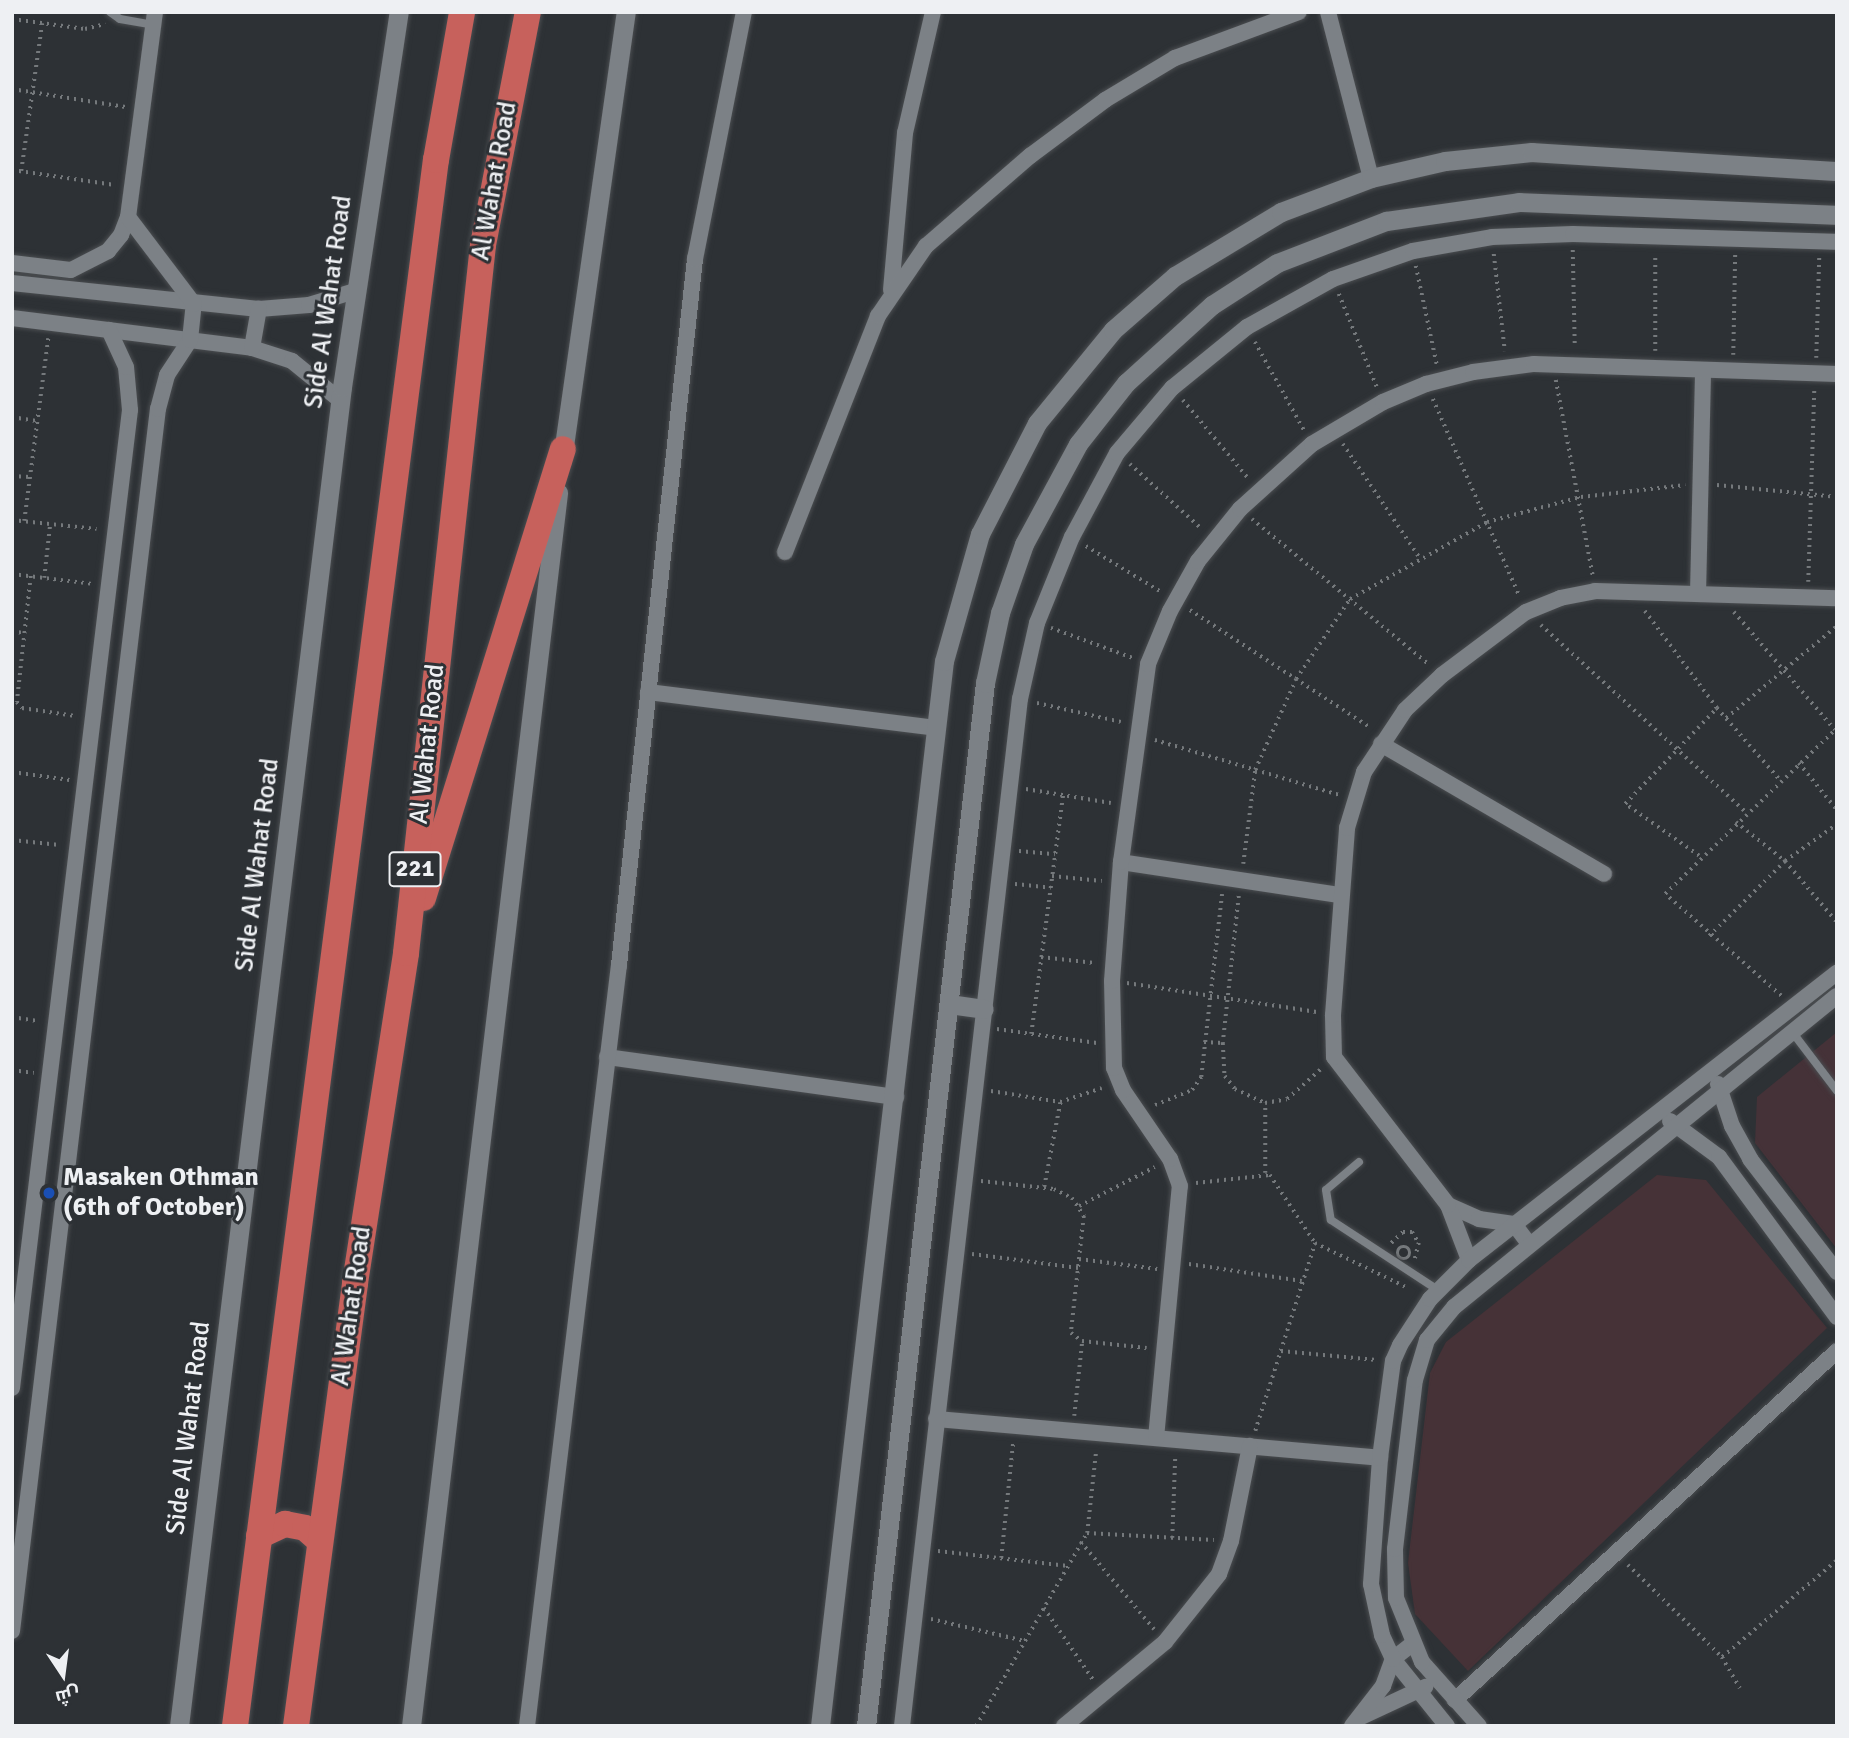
<!DOCTYPE html>
<meta charset="utf-8">
<style>
body{margin:0}
#map{position:relative;width:1849px;height:1738px;overflow:hidden;background:#2d3135;font-family:Signika,Cairo,sans-serif}
div>[style]{position:absolute}
[style*='--x']{left:calc(var(--x)*1px);top:calc(var(--y)*1px);width:calc(var(--w)*1px);rotate:calc(var(--a)*1deg)}
.commercial>*{inset:0;background:#453238}
.education>*{inset:0;background:#463237}
.path>*{height:3.5px;margin-top:-1.75px;transform-origin:0;background:repeating-linear-gradient(90deg,#75797c 0 2px,transparent 0 7px)}
.path>.ring{margin:-1.75px;padding:0;box-sizing:content-box;background:none;border:3.5px solid #75797c;border-radius:50%}
.roads{filter:drop-shadow(0 0 2px #4a4d50) drop-shadow(0 0 2px #4a4d50)}
.service>*{height:8px;margin:-4px;padding:0 4px;transform-origin:4px;border-radius:4px;background:#7c8186}
.minor>*{height:16px;margin:-8px;padding:0 8px;transform-origin:8px;border-radius:8px;background:#7c8186}
.tertiary>*{height:19px;margin:-9.5px;padding:0 9.5px;transform-origin:9.5px;border-radius:9.5px;background:#7c8186}
.trunk>*{height:26px;margin:-13px;padding:0 13px;transform-origin:13px;border-radius:13px;background:#c7615c}
.dots>*{width:19px;height:19px;translate:-50% -50%;box-sizing:border-box;border:4px solid #2d3135;border-radius:50%}
span{translate:-50% -50%;white-space:nowrap;text-align:center;line-height:1.15;-webkit-text-stroke:6px #2d3135;paint-order:stroke}
.shield-label span{padding:2px 5px;background:#2d3135;border:2px solid;border-radius:5px;-webkit-text-stroke-width:0}
.shield-label{font-size:24px;color:#eef0f3;font-weight:700}
.street-label{font-size:26px;color:#eef0f3}
.poi-label{font-size:26px;color:#eef0f3;font-weight:700}
.left{translate:0 -50%;text-align:left}
.frame{position:absolute;inset:0;border:14px solid #eef0f3;pointer-events:none}
.north{position:absolute;left:28px;top:1640px;width:70px;height:70px;-webkit-text-stroke:5px #2d3135;paint-order:stroke;rotate:167deg;font-size:19px;font-weight:700;line-height:28px;text-align:center;color:#eef0f3}
.north::after{content:'';display:block;margin:auto;width:24px;height:32px;background:#eef0f3;clip-path:polygon(50% 0,100% 100%,50% 72%,0 100%)}
</style>
<div id="map">
<div class="commercial">
<div style="clip-path:polygon(1837px 1032px,1837px 1249px,1755px 1143px,1757px 1097px)"></div>
</div>
<div class="education">
<div style="clip-path:polygon(1657px 1175px,1706px 1180px,1827px 1328px,1468px 1671px,1415px 1614px,1408px 1563px,1430px 1373px,1446px 1342px)"></div>
</div>
<div class="path">
<div style="--x:12;--y:19;--w:74;--a:7.8"></div>
<div style="--x:85;--y:29;--w:21;--a:-14"></div>
<div style="--x:12;--y:89;--w:115;--a:9"></div>
<div style="--x:12;--y:170;--w:104;--a:8.3"></div>
<div style="--x:21;--y:171;--w:149;--a:-81.9"></div>
<div style="--x:1573;--y:250;--w:97;--a:88.8"></div>
<div style="--x:1494;--y:254;--w:98;--a:83.5"></div>
<div style="--x:1416;--y:266;--w:101;--a:78"></div>
<div style="--x:1339;--y:294;--w:100;--a:67.8"></div>
<div style="--x:1255;--y:342;--w:101;--a:60.9"></div>
<div style="--x:1655;--y:351;--w:97;--a:-90"></div>
<div style="--x:1733;--y:355;--w:101;--a:-88.9"></div>
<div style="--x:1816;--y:358;--w:101;--a:-88.3"></div>
<div style="--x:1556;--y:380;--w:199;--a:79.3"></div>
<div style="--x:1433;--y:399;--w:216;--a:66.3"></div>
<div style="--x:1183;--y:400;--w:102;--a:50.2"></div>
<div style="--x:12;--y:417;--w:25;--a:9"></div>
<div style="--x:1343;--y:444;--w:138;--a:56"></div>
<div style="--x:1130;--y:464;--w:97;--a:42.1"></div>
<div style="--x:12;--y:476;--w:18;--a:3"></div>
<div style="--x:1717;--y:485;--w:121;--a:5.7"></div>
<div style="--x:1252;--y:519;--w:230;--a:39.4"></div>
<div style="--x:12;--y:520;--w:85;--a:6"></div>
<div style="--x:24;--y:521;--w:184;--a:-82.5"></div>
<div style="--x:1086;--y:546;--w:90;--a:31.4"></div>
<div style="--x:12;--y:574;--w:83;--a:7"></div>
<div style="--x:31;--y:576;--w:127;--a:96.3"></div>
<div style="--x:17;--y:702;--w:8;--a:50"></div>
<div style="--x:22;--y:708;--w:54;--a:8.6"></div>
<div style="--x:44;--y:578;--w:54;--a:-83.7"></div>
<div style="--x:1808;--y:582;--w:192;--a:-88.2"></div>
<div style="--x:1190;--y:610;--w:216;--a:33.1"></div>
<div style="--x:1645;--y:611;--w:121;--a:53.4"></div>
<div style="--x:1717;--y:708;--w:96;--a:48.8"></div>
<div style="--x:1734;--y:612;--w:155;--a:49.4"></div>
<div style="--x:1541;--y:625;--w:277;--a:42.4"></div>
<div style="--x:1051;--y:628;--w:87;--a:20.1"></div>
<div style="--x:12;--y:631;--w:11;--a:10"></div>
<div style="--x:1037;--y:703;--w:86;--a:12.7"></div>
<div style="--x:1726;--y:718;--w:144;--a:-39.7"></div>
<div style="--x:1155;--y:740;--w:192;--a:16.6"></div>
<div style="--x:1799;--y:763;--w:60;--a:51"></div>
<div style="--x:12;--y:772;--w:58;--a:8"></div>
<div style="--x:1026;--y:789;--w:86;--a:9.4"></div>
<div style="--x:1736;--y:822;--w:63;--a:38.5"></div>
<div style="--x:1785;--y:861;--w:64;--a:-35.4"></div>
<div style="--x:12;--y:840;--w:48;--a:5.9"></div>
<div style="--x:1019;--y:851;--w:36;--a:5"></div>
<div style="--x:1699;--y:856;--w:90;--a:-144.9"></div>
<div style="--x:1625;--y:804;--w:133;--a:-46.2"></div>
<div style="--x:1243;--y:864;--w:95;--a:-82.7"></div>
<div style="--x:1255;--y:770;--w:100;--a:-65.7"></div>
<div style="--x:1296;--y:679;--w:97;--a:-56"></div>
<div style="--x:1350;--y:599;--w:157;--a:-29.3"></div>
<div style="--x:1487;--y:522;--w:97;--a:-14.9"></div>
<div style="--x:1581;--y:497;--w:105;--a:-6.6"></div>
<div style="--x:1052;--y:876;--w:50;--a:5.7"></div>
<div style="--x:1015;--y:884;--w:36;--a:6"></div>
<div style="--x:1239;--y:896;--w:148;--a:96.2"></div>
<div style="--x:1223;--y:1043;--w:33;--a:87"></div>
<div style="--x:1225;--y:1076;--w:16;--a:52"></div>
<div style="--x:1235;--y:1089;--w:33;--a:25"></div>
<div style="--x:1265;--y:1103;--w:22;--a:-10"></div>
<div style="--x:1287;--y:1099;--w:47;--a:-41.5"></div>
<div style="--x:1709;--y:936;--w:107;--a:-44.6"></div>
<div style="--x:1785;--y:861;--w:80;--a:49.6"></div>
<div style="--x:1041;--y:957;--w:54;--a:6.3"></div>
<div style="--x:1127;--y:983;--w:192;--a:8.7"></div>
<div style="--x:1781;--y:996;--w:154;--a:-138.7"></div>
<div style="--x:1665;--y:894;--w:239;--a:-44"></div>
<div style="--x:12;--y:1017;--w:26;--a:9"></div>
<div style="--x:997;--y:1029;--w:101;--a:8"></div>
<div style="--x:1031;--y:1034;--w:241;--a:-82.4"></div>
<div style="--x:1204;--y:1042;--w:19;--a:3"></div>
<div style="--x:12;--y:1070;--w:22;--a:8"></div>
<div style="--x:991;--y:1091;--w:70;--a:9.1"></div>
<div style="--x:1060;--y:1102;--w:44;--a:-18.4"></div>
<div style="--x:1155;--y:1105;--w:40;--a:-22"></div>
<div style="--x:1192;--y:1090;--w:16;--a:-55"></div>
<div style="--x:1201;--y:1077;--w:184;--a:-83.5"></div>
<div style="--x:1265;--y:1173;--w:70;--a:-90"></div>
<div style="--x:981;--y:1181;--w:73;--a:6.3"></div>
<div style="--x:1054;--y:1189;--w:20;--a:27"></div>
<div style="--x:1072;--y:1198;--w:22;--a:56"></div>
<div style="--x:1084;--y:1216;--w:118;--a:96.3"></div>
<div style="--x:1071;--y:1333;--w:14;--a:36"></div>
<div style="--x:1082;--y:1341;--w:65;--a:6.1"></div>
<div style="--x:1196;--y:1183;--w:74;--a:-6.2"></div>
<div style="--x:1270;--y:1175;--w:82;--a:56.5"></div>
<div style="--x:1315;--y:1243;--w:101;--a:25.8"></div>
<div style="--x:1044;--y:1187;--w:86;--a:-79.2"></div>
<div style="--x:1079;--y:1206;--w:85;--a:-27.2"></div>
<div style="--x:1391;--y:1243;--w:16;--a:-43"></div>
<div style="--x:1403;--y:1232;--w:9;--a:0"></div>
<div style="--x:1412;--y:1232;--w:13;--a:58"></div>
<div style="--x:1419;--y:1243;--w:16;--a:104"></div>
<div class="ring" style="left:1398px;top:1247px;width:8.5px;height:8.5px"></div>
<div style="--x:972;--y:1254;--w:107;--a:7.5"></div>
<div style="--x:1079;--y:1259;--w:79;--a:7.3"></div>
<div style="--x:1189;--y:1264;--w:114;--a:8.6"></div>
<div style="--x:1281;--y:1351;--w:96;--a:5.4"></div>
<div style="--x:1074;--y:1416;--w:75;--a:-83.9"></div>
<div style="--x:1255;--y:1431;--w:197;--a:-72.3"></div>
<div style="--x:1087;--y:1533;--w:127;--a:3.2"></div>
<div style="--x:1172;--y:1538;--w:82;--a:-87.9"></div>
<div style="--x:1081;--y:1542;--w:114;--a:50"></div>
<div style="--x:938;--y:1551;--w:131;--a:6.6"></div>
<div style="--x:1001;--y:1558;--w:118;--a:-84.1"></div>
<div style="--x:1628;--y:1565;--w:132;--a:44.4"></div>
<div style="--x:1722;--y:1657;--w:36;--a:60"></div>
<div style="--x:1044;--y:1608;--w:88;--a:55.6"></div>
<div style="--x:931;--y:1619;--w:97;--a:13.2"></div>
<div style="--x:1722;--y:1657;--w:150;--a:-40.1"></div>
<div style="--x:976;--y:1726;--w:223;--a:-60.1"></div>
<div style="--x:1087;--y:1533;--w:83;--a:-83.8"></div>
</div>
<div class="roads">
<div class="service">
<div style="--x:110;--y:12;--w:12;--a:35"></div>
<div style="--x:120;--y:19;--w:34;--a:10"></div>
<div style="--x:1793;--y:1033;--w:73;--a:52.8"></div>
<div style="--x:1359;--y:1162;--w:43;--a:139.7"></div>
<div style="--x:1326;--y:1190;--w:30;--a:81"></div>
<div style="--x:1331;--y:1220;--w:128;--a:33.2"></div>
</div>
<div class="minor">
<div style="--x:1328;--y:12;--w:171;--a:75.5"></div>
<div style="--x:12;--y:263;--w:59;--a:6.8"></div>
<div style="--x:71;--y:270;--w:42;--a:-27.2"></div>
<div style="--x:108;--y:251;--w:21;--a:-51"></div>
<div style="--x:121;--y:235;--w:19;--a:-69"></div>
<div style="--x:128;--y:217;--w:207;--a:-82.5"></div>
<div style="--x:12;--y:283;--w:248;--a:6"></div>
<div style="--x:259;--y:309;--w:50;--a:-4.6"></div>
<div style="--x:309;--y:305;--w:51;--a:-17"></div>
<div style="--x:891;--y:290;--w:158;--a:-84.9"></div>
<div style="--x:905;--y:133;--w:124;--a:-77"></div>
<div style="--x:12;--y:318;--w:242;--a:7.1"></div>
<div style="--x:252;--y:348;--w:42;--a:18"></div>
<div style="--x:292;--y:361;--w:63;--a:39.2"></div>
<div style="--x:252;--y:348;--w:40;--a:-80"></div>
<div style="--x:785;--y:552;--w:254;--a:-68.5"></div>
<div style="--x:878;--y:316;--w:85;--a:-55.6"></div>
<div style="--x:926;--y:246;--w:138;--a:-40.9"></div>
<div style="--x:1030;--y:156;--w:94;--a:-36.7"></div>
<div style="--x:1105;--y:100;--w:82;--a:-31"></div>
<div style="--x:1175;--y:58;--w:132;--a:-20.4"></div>
<div style="--x:1698;--y:594;--w:224;--a:-88.7"></div>
<div style="--x:648;--y:692;--w:290;--a:7.1"></div>
<div style="--x:1381;--y:744;--w:258;--a:30.2"></div>
<div style="--x:1121;--y:862;--w:221;--a:8.6"></div>
<div style="--x:607;--y:1057;--w:292;--a:7.9"></div>
<div style="--x:1718;--y:1084;--w:44;--a:71.6"></div>
<div style="--x:1732;--y:1126;--w:38;--a:61"></div>
<div style="--x:1750;--y:1159;--w:143;--a:52.4"></div>
<div style="--x:1670;--y:1121;--w:61;--a:36.3"></div>
<div style="--x:1719;--y:1157;--w:199;--a:53.6"></div>
<div style="--x:1448;--y:1205;--w:34;--a:24"></div>
<div style="--x:1479;--y:1219;--w:35;--a:8"></div>
<div style="--x:1514;--y:1224;--w:26;--a:53"></div>
<div style="--x:1469;--y:1260;--w:59;--a:-110.9"></div>
<div style="--x:1448;--y:1205;--w:187;--a:-127.6"></div>
<div style="--x:1334;--y:1057;--w:42;--a:-91.4"></div>
<div style="--x:1333;--y:1015;--w:188;--a:-85.7"></div>
<div style="--x:1347;--y:828;--w:59;--a:-73.1"></div>
<div style="--x:1364;--y:772;--w:74;--a:-56.5"></div>
<div style="--x:1405;--y:710;--w:51;--a:-43.4"></div>
<div style="--x:1442;--y:675;--w:105;--a:-36.9"></div>
<div style="--x:1526;--y:612;--w:37;--a:-22"></div>
<div style="--x:1560;--y:598;--w:36;--a:-11"></div>
<div style="--x:1595;--y:591;--w:242;--a:1.7"></div>
<div style="--x:12;--y:1388;--w:985;--a:-83.12"></div>
<div style="--x:130;--y:410;--w:43;--a:-95.3"></div>
<div style="--x:126;--y:367;--w:41;--a:-114.7"></div>
<div style="--x:936;--y:1419;--w:446;--a:5"></div>
<div style="--x:1156;--y:1438;--w:253;--a:-84.6"></div>
<div style="--x:1180;--y:1186;--w:29;--a:-110"></div>
<div style="--x:1170;--y:1159;--w:83;--a:-124.3"></div>
<div style="--x:1123;--y:1090;--w:24;--a:-112"></div>
<div style="--x:1114;--y:1068;--w:87;--a:-91.3"></div>
<div style="--x:1112;--y:981;--w:119;--a:-85.7"></div>
<div style="--x:1121;--y:862;--w:200;--a:-82.2"></div>
<div style="--x:1148;--y:664;--w:57;--a:-67.5"></div>
<div style="--x:1170;--y:611;--w:57;--a:-60.8"></div>
<div style="--x:1198;--y:561;--w:67;--a:-51.1"></div>
<div style="--x:1240;--y:509;--w:97;--a:-42.1"></div>
<div style="--x:1312;--y:444;--w:82;--a:-30.6"></div>
<div style="--x:1383;--y:402;--w:47;--a:-22.7"></div>
<div style="--x:1426;--y:384;--w:49;--a:-14.3"></div>
<div style="--x:1473;--y:372;--w:62;--a:-7.5"></div>
<div style="--x:1534;--y:364;--w:303;--a:1.9"></div>
<div style="--x:12;--y:1631;--w:1231;--a:-83.19"></div>
<div style="--x:158;--y:409;--w:35;--a:-75"></div>
<div style="--x:167;--y:375;--w:42;--a:-56.7"></div>
<div style="--x:190;--y:340;--w:36;--a:-84"></div>
<div style="--x:194;--y:304;--w:109;--a:-127.2"></div>
<div style="--x:1455;--y:1700;--w:517;--a:-42.42"></div>
<div style="--x:1361;--y:1717;--w:71;--a:-25.1"></div>
<div style="--x:527;--y:1726;--w:767;--a:-83.11"></div>
<div style="--x:619;--y:965;--w:710;--a:-83.86"></div>
<div style="--x:695;--y:259;--w:252;--a:-78.8"></div>
<div style="--x:902;--y:1726;--w:1034;--a:-83.45"></div>
<div style="--x:1020;--y:699;--w:78;--a:-77.4"></div>
<div style="--x:1037;--y:623;--w:93;--a:-67.9"></div>
<div style="--x:1072;--y:537;--w:95;--a:-61.8"></div>
<div style="--x:1117;--y:453;--w:85;--a:-49.8"></div>
<div style="--x:1172;--y:388;--w:97;--a:-39.1"></div>
<div style="--x:1247;--y:327;--w:98;--a:-29.2"></div>
<div style="--x:1333;--y:279;--w:85;--a:-19.3"></div>
<div style="--x:1413;--y:251;--w:80;--a:-10"></div>
<div style="--x:1492;--y:237;--w:81;--a:-2.1"></div>
<div style="--x:1573;--y:234;--w:264;--a:1.7"></div>
<div style="--x:1064;--y:1726;--w:131;--a:-39.7"></div>
<div style="--x:1165;--y:1642;--w:87;--a:-51.5"></div>
<div style="--x:1219;--y:1574;--w:35;--a:-70"></div>
<div style="--x:1231;--y:1541;--w:97;--a:-78.7"></div>
<div style="--x:1352;--y:1726;--w:51;--a:-52.2"></div>
<div style="--x:1383;--y:1686;--w:29;--a:-70"></div>
<div style="--x:1393;--y:1659;--w:24;--a:-38"></div>
<div style="--x:1447;--y:1726;--w:86;--a:-128.9"></div>
<div style="--x:1393;--y:1659;--w:26;--a:-115"></div>
<div style="--x:1382;--y:1635;--w:52;--a:-102.2"></div>
<div style="--x:1371;--y:1584;--w:126;--a:-85.9"></div>
<div style="--x:1380;--y:1458;--w:98;--a:-82.4"></div>
<div style="--x:1393;--y:1361;--w:17;--a:-66"></div>
<div style="--x:1400;--y:1345;--w:55;--a:-56.9"></div>
<div style="--x:1430;--y:1299;--w:55;--a:-45"></div>
<div style="--x:1469;--y:1260;--w:467;--a:-38"></div>
<div style="--x:1479;--y:1726;--w:86;--a:-131.7"></div>
<div style="--x:1422;--y:1662;--w:69;--a:-112.1"></div>
<div style="--x:1396;--y:1598;--w:49;--a:-91.2"></div>
<div style="--x:1395;--y:1549;--w:170;--a:-83.3"></div>
<div style="--x:1415;--y:1380;--w:42;--a:-73.3"></div>
<div style="--x:1427;--y:1340;--w:43;--a:-50.7"></div>
<div style="--x:1454;--y:1307;--w:493;--a:-39.1"></div>
</div>
<div class="tertiary">
<div style="--x:562;--y:460;--w:453;--a:-81.9"></div>
<div style="--x:949;--y:1004;--w:35;--a:8"></div>
<div style="--x:179;--y:1726;--w:1349;--a:-83.06"></div>
<div style="--x:342;--y:387;--w:379;--a:-81.4"></div>
<div style="--x:411;--y:1726;--w:1242;--a:-83.2"></div>
<div style="--x:820;--y:1726;--w:1072;--a:-83.36"></div>
<div style="--x:944;--y:661;--w:132;--a:-74.2"></div>
<div style="--x:980;--y:534;--w:125;--a:-62.8"></div>
<div style="--x:1037;--y:423;--w:120;--a:-50.7"></div>
<div style="--x:1113;--y:330;--w:82;--a:-41.1"></div>
<div style="--x:1175;--y:276;--w:124;--a:-31.1"></div>
<div style="--x:1281;--y:212;--w:96;--a:-20.7"></div>
<div style="--x:1371;--y:178;--w:76;--a:-12.9"></div>
<div style="--x:1445;--y:161;--w:87;--a:-5.9"></div>
<div style="--x:1532;--y:152;--w:306;--a:3.6"></div>
<div style="--x:866;--y:1726;--w:1050;--a:-83.49"></div>
<div style="--x:985;--y:683;--w:72;--a:-77.9"></div>
<div style="--x:1000;--y:613;--w:73;--a:-70.8"></div>
<div style="--x:1024;--y:544;--w:114;--a:-61.6"></div>
<div style="--x:1078;--y:444;--w:78;--a:-51.8"></div>
<div style="--x:1126;--y:383;--w:116;--a:-42.2"></div>
<div style="--x:1212;--y:305;--w:77;--a:-32.9"></div>
<div style="--x:1277;--y:263;--w:117;--a:-21.1"></div>
<div style="--x:1386;--y:221;--w:134;--a:-8.1"></div>
<div style="--x:1519;--y:202;--w:318;--a:2.3"></div>
</div>
<div class="trunk">
<div style="--x:423;--y:898;--w:470;--a:-72.7"></div>
<div style="--x:259;--y:1536;--w:29;--a:-25"></div>
<div style="--x:285;--y:1524;--w:20;--a:11"></div>
<div style="--x:305;--y:1528;--w:20;--a:41"></div>
<div style="--x:235;--y:1726;--w:1579;--a:-82.69"></div>
<div style="--x:436;--y:160;--w:150;--a:-80"></div>
<div style="--x:296;--y:1726;--w:447;--a:-82.4"></div>
<div style="--x:355;--y:1283;--w:334;--a:-81.2"></div>
<div style="--x:406;--y:953;--w:712;--a:-83.79"></div>
<div style="--x:483;--y:245;--w:237;--a:-79.1"></div>
</div>
</div>
<div class="dots">
<div style="left:49px;top:1193px;background:#1a4fb4"></div>
</div>
<div class="shield-label">
<span style="left:415px;top:869px">221</span>
</div>
<div class="street-label">
<span style="left:495px;top:181px;rotate:-80deg">Al Wahat Road</span>
<span style="left:329px;top:302px;rotate:-82deg">Side Al Wahat Road</span>
<span style="left:428px;top:744px;rotate:-84deg">Al Wahat Road</span>
<span style="left:258px;top:865px;rotate:-83deg">Side Al Wahat Road</span>
<span style="left:352px;top:1306px;rotate:-82deg">Al Wahat Road</span>
<span style="left:189px;top:1428px;rotate:-83deg">Side Al Wahat Road</span>
</div>
<div class="poi-label">
<span class="left" style="left:63px;top:1193px">Masaken Othman<br>(6th of October)</span>
</div>
<div class="frame"></div>
<div class="north">ش</div>
</div>
